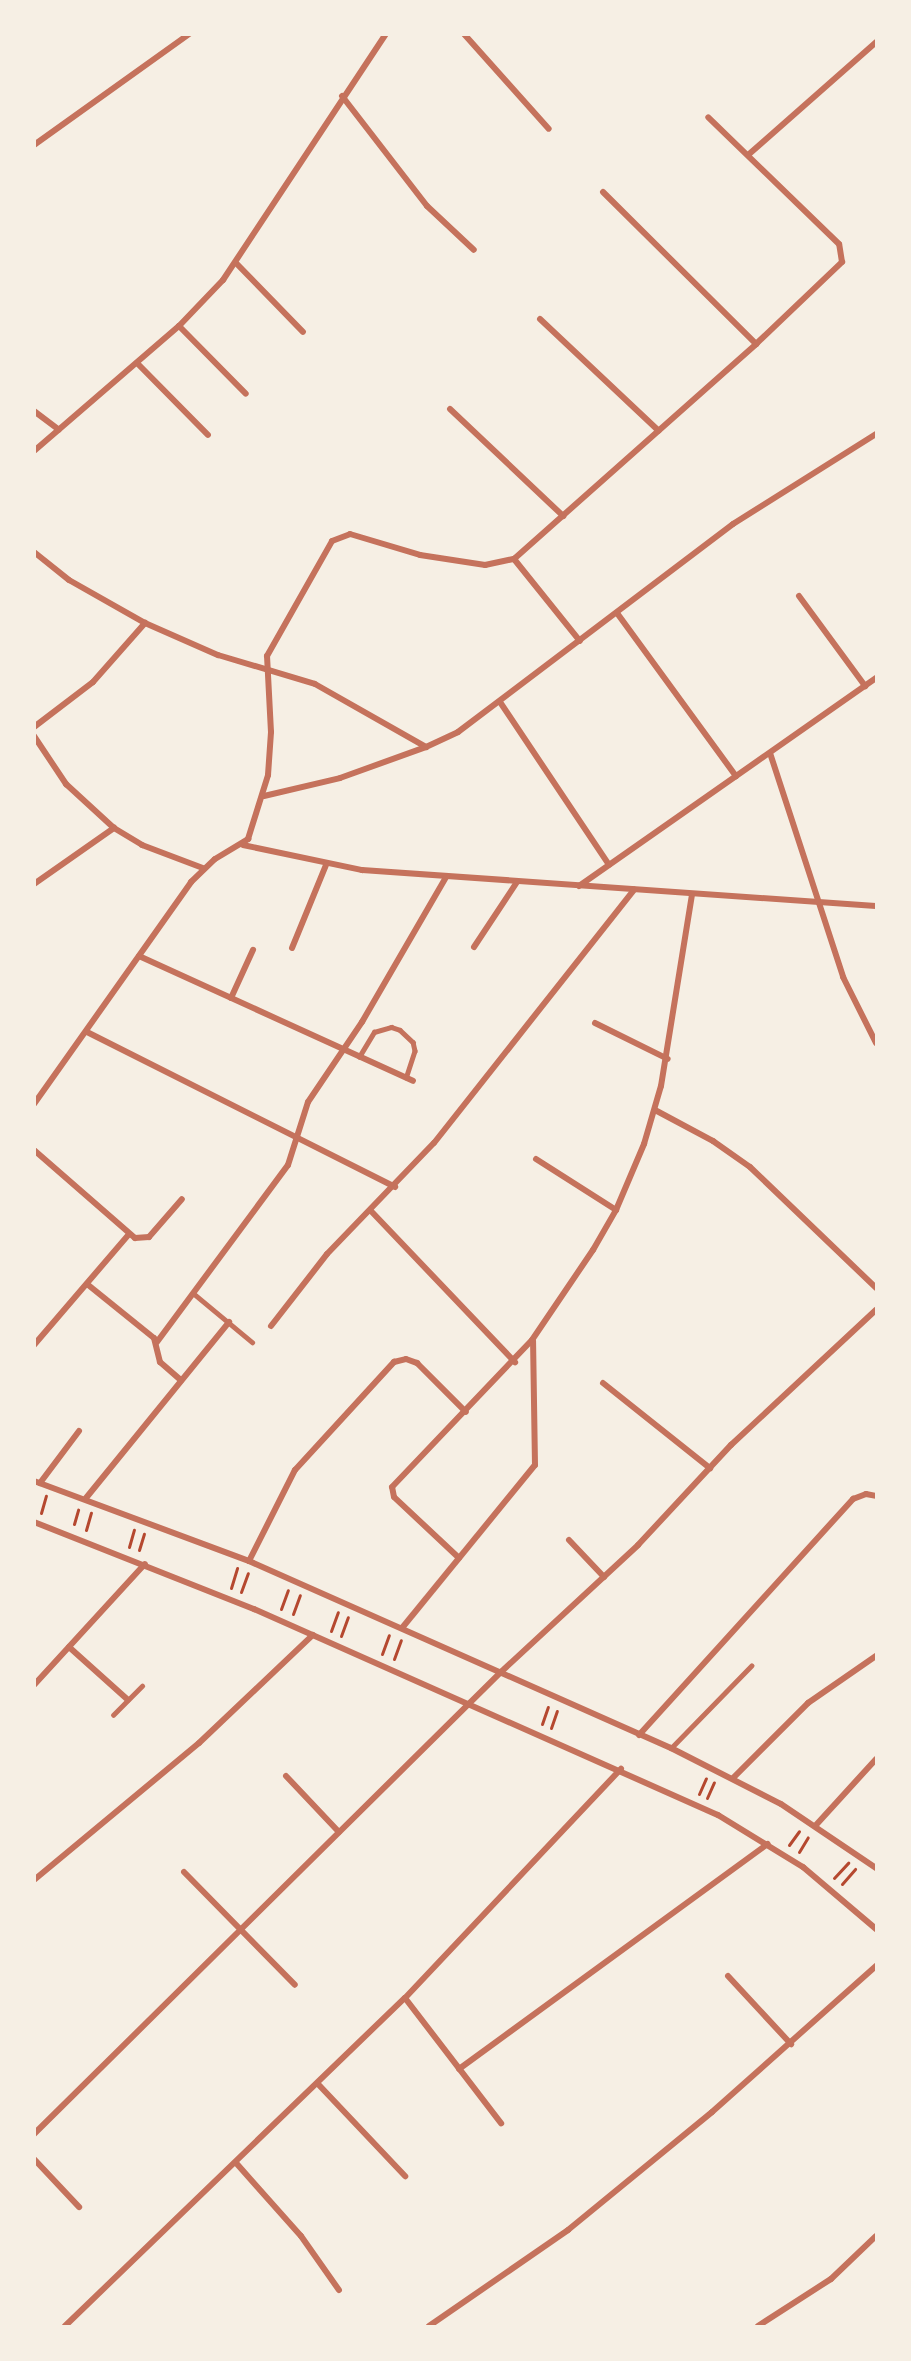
<!DOCTYPE html>
<style>
body{margin:0}
#map{position:relative;width:911px;height:2361px;overflow:hidden;background:#f6efe4;font-family:"IBM Plex Sans",sans-serif}
div>[style]{position:absolute}
[style*='--x']{left:calc(var(--x)*1px);top:calc(var(--y)*1px);width:calc(var(--w)*1px);rotate:calc(var(--a)*1deg)}
.path>*{height:3px;margin:-1.5px;padding:0 1.5px;transform-origin:1.5px;border-radius:1.5px;background:#b5482f}
.service>*{height:4.5px;margin:-2.25px;padding:0 2.25px;transform-origin:2.25px;border-radius:2.25px;background:#c5725c}
.minor>*{height:6px;margin:-3px;padding:0 3px;transform-origin:3px;border-radius:3px;background:#c5725c}
span{translate:-50% -50%;white-space:nowrap;text-align:center;line-height:1.15;-webkit-text-stroke:6px #f6efe4;paint-order:stroke}
.frame{position:absolute;inset:0;border:36px solid #f6efe4;pointer-events:none}
</style>
<div id="map">
<div class="path">
<div style="--x:41;--y:1513;--w:18;--a:-74"></div>
<div style="--x:74;--y:1524;--w:15;--a:-74"></div>
<div style="--x:86;--y:1530;--w:18;--a:-74"></div>
<div style="--x:129;--y:1547;--w:18;--a:-74"></div>
<div style="--x:139;--y:1550;--w:17;--a:-73"></div>
<div style="--x:231;--y:1588;--w:21;--a:-73"></div>
<div style="--x:241;--y:1592;--w:20;--a:-70"></div>
<div style="--x:281;--y:1609;--w:20;--a:-70"></div>
<div style="--x:293;--y:1614;--w:20;--a:-70"></div>
<div style="--x:331;--y:1631;--w:20;--a:-70"></div>
<div style="--x:341;--y:1636;--w:20;--a:-70"></div>
<div style="--x:382;--y:1654;--w:20;--a:-70"></div>
<div style="--x:394;--y:1659;--w:20;--a:-70"></div>
<div style="--x:542;--y:1724;--w:18;--a:-71"></div>
<div style="--x:551;--y:1728;--w:18;--a:-71"></div>
<div style="--x:699;--y:1794;--w:17;--a:-66"></div>
<div style="--x:707;--y:1798;--w:17;--a:-66"></div>
<div style="--x:789;--y:1845;--w:17;--a:-54"></div>
<div style="--x:799;--y:1852;--w:17;--a:-59"></div>
<div style="--x:834;--y:1878;--w:21;--a:-47"></div>
<div style="--x:842;--y:1884;--w:20;--a:-49"></div>
</div>
<div class="service">
<div style="--x:359;--y:1057;--w:29;--a:-59"></div>
<div style="--x:374;--y:1032;--w:18;--a:-16"></div>
<div style="--x:391;--y:1027;--w:9;--a:18"></div>
<div style="--x:400;--y:1030;--w:18;--a:43"></div>
<div style="--x:413;--y:1042;--w:9;--a:77"></div>
<div style="--x:415;--y:1051;--w:28;--a:108"></div>
<div style="--x:193;--y:1293;--w:77;--a:39.7"></div>
<div style="--x:113;--y:1715;--w:41;--a:-45"></div>
<div style="--x:671;--y:1748;--w:115;--a:-45.7"></div>
</div>
<div class="minor">
<div style="--x:464;--y:34;--w:127;--a:48.2"></div>
<div style="--x:342;--y:96;--w:139;--a:52.3"></div>
<div style="--x:427;--y:206;--w:64;--a:43.1"></div>
<div style="--x:34;--y:145;--w:191;--a:-35.6"></div>
<div style="--x:748;--y:155;--w:171;--a:-41.4"></div>
<div style="--x:603;--y:192;--w:216;--a:44.8"></div>
<div style="--x:236;--y:263;--w:96;--a:45.8"></div>
<div style="--x:540;--y:319;--w:163;--a:43.3"></div>
<div style="--x:179;--y:326;--w:95;--a:45.4"></div>
<div style="--x:137;--y:363;--w:101;--a:45.4"></div>
<div style="--x:450;--y:409;--w:156;--a:43.4"></div>
<div style="--x:34;--y:411;--w:31;--a:37"></div>
<div style="--x:34;--y:451;--w:191;--a:-40.8"></div>
<div style="--x:179;--y:326;--w:64;--a:-46.3"></div>
<div style="--x:223;--y:280;--w:295;--a:-56.5"></div>
<div style="--x:34;--y:552;--w:45;--a:38.7"></div>
<div style="--x:69;--y:580;--w:87;--a:29.5"></div>
<div style="--x:145;--y:623;--w:80;--a:23.7"></div>
<div style="--x:218;--y:655;--w:101;--a:16.6"></div>
<div style="--x:315;--y:684;--w:128;--a:29.6"></div>
<div style="--x:514;--y:559;--w:105;--a:51.2"></div>
<div style="--x:799;--y:596;--w:112;--a:53.7"></div>
<div style="--x:617;--y:613;--w:202;--a:53.9"></div>
<div style="--x:500;--y:702;--w:196;--a:56.2"></div>
<div style="--x:34;--y:727;--w:74;--a:-37.3"></div>
<div style="--x:93;--y:682;--w:79;--a:-48.6"></div>
<div style="--x:34;--y:736;--w:58;--a:56.3"></div>
<div style="--x:66;--y:784;--w:65;--a:42.5"></div>
<div style="--x:114;--y:828;--w:33;--a:31"></div>
<div style="--x:142;--y:845;--w:65;--a:20.7"></div>
<div style="--x:770;--y:753;--w:236;--a:71.9"></div>
<div style="--x:843;--y:977;--w:74;--a:63.4"></div>
<div style="--x:264;--y:796;--w:78;--a:-13.3"></div>
<div style="--x:340;--y:778;--w:91;--a:-19.8"></div>
<div style="--x:426;--y:747;--w:35;--a:-25"></div>
<div style="--x:458;--y:732;--w:345;--a:-37.1"></div>
<div style="--x:733;--y:524;--w:169;--a:-32.2"></div>
<div style="--x:243;--y:845;--w:122;--a:11.9"></div>
<div style="--x:362;--y:870;--w:515;--a:4.01"></div>
<div style="--x:34;--y:884;--w:98;--a:-35"></div>
<div style="--x:579;--y:886;--w:363;--a:-35"></div>
<div style="--x:474;--y:947;--w:78;--a:-56.5"></div>
<div style="--x:292;--y:948;--w:90;--a:-67.7"></div>
<div style="--x:139;--y:956;--w:301;--a:24.5"></div>
<div style="--x:231;--y:998;--w:53;--a:-65.4"></div>
<div style="--x:595;--y:1023;--w:81;--a:26.3"></div>
<div style="--x:87;--y:1032;--w:345;--a:26.7"></div>
<div style="--x:34;--y:1104;--w:272;--a:-54.7"></div>
<div style="--x:191;--y:882;--w:33;--a:-44"></div>
<div style="--x:215;--y:859;--w:39;--a:-31"></div>
<div style="--x:248;--y:839;--w:67;--a:-72.6"></div>
<div style="--x:268;--y:775;--w:43;--a:-86"></div>
<div style="--x:271;--y:732;--w:76;--a:-93"></div>
<div style="--x:267;--y:656;--w:132;--a:-60.5"></div>
<div style="--x:332;--y:541;--w:19;--a:-21"></div>
<div style="--x:350;--y:534;--w:73;--a:16.7"></div>
<div style="--x:420;--y:555;--w:66;--a:8.7"></div>
<div style="--x:485;--y:565;--w:30;--a:-12"></div>
<div style="--x:514;--y:559;--w:324;--a:-41.6"></div>
<div style="--x:756;--y:344;--w:119;--a:-43.6"></div>
<div style="--x:842;--y:262;--w:18;--a:-99"></div>
<div style="--x:839;--y:244;--w:182;--a:-135.9"></div>
<div style="--x:655;--y:1110;--w:66;--a:28.1"></div>
<div style="--x:713;--y:1141;--w:45;--a:35.1"></div>
<div style="--x:750;--y:1167;--w:175;--a:43.8"></div>
<div style="--x:34;--y:1150;--w:134;--a:41.1"></div>
<div style="--x:135;--y:1238;--w:14;--a:-4"></div>
<div style="--x:149;--y:1237;--w:50;--a:-49"></div>
<div style="--x:536;--y:1159;--w:95;--a:32.5"></div>
<div style="--x:371;--y:1211;--w:209;--a:46.4"></div>
<div style="--x:87;--y:1284;--w:86;--a:38.9"></div>
<div style="--x:154;--y:1338;--w:25;--a:76"></div>
<div style="--x:160;--y:1362;--w:28;--a:41"></div>
<div style="--x:271;--y:1326;--w:91;--a:-52.1"></div>
<div style="--x:327;--y:1254;--w:154;--a:-46.1"></div>
<div style="--x:434;--y:1143;--w:323;--a:-51.7"></div>
<div style="--x:157;--y:1342;--w:220;--a:-53.5"></div>
<div style="--x:288;--y:1165;--w:66;--a:-72.4"></div>
<div style="--x:308;--y:1102;--w:97;--a:-56"></div>
<div style="--x:362;--y:1022;--w:168;--a:-59.9"></div>
<div style="--x:34;--y:1345;--w:146;--a:-49.4"></div>
<div style="--x:603;--y:1383;--w:137;--a:38.5"></div>
<div style="--x:34;--y:1481;--w:229;--a:20.4"></div>
<div style="--x:249;--y:1561;--w:462;--a:23.9"></div>
<div style="--x:671;--y:1748;--w:123;--a:27"></div>
<div style="--x:781;--y:1804;--w:115;--a:34"></div>
<div style="--x:40;--y:1483;--w:65;--a:-53.1"></div>
<div style="--x:86;--y:1498;--w:227;--a:-50.9"></div>
<div style="--x:34;--y:1522;--w:237;--a:21.6"></div>
<div style="--x:254;--y:1609;--w:508;--a:23.94"></div>
<div style="--x:718;--y:1815;--w:100;--a:31.5"></div>
<div style="--x:803;--y:1867;--w:96;--a:40.3"></div>
<div style="--x:569;--y:1540;--w:51;--a:46.6"></div>
<div style="--x:459;--y:1558;--w:89;--a:-136.8"></div>
<div style="--x:394;--y:1497;--w:10;--a:-101"></div>
<div style="--x:392;--y:1487;--w:203;--a:-46.4"></div>
<div style="--x:532;--y:1340;--w:109;--a:-55.9"></div>
<div style="--x:593;--y:1250;--w:46;--a:-60.1"></div>
<div style="--x:616;--y:1210;--w:72;--a:-67"></div>
<div style="--x:644;--y:1144;--w:60;--a:-73.7"></div>
<div style="--x:661;--y:1086;--w:194;--a:-80.8"></div>
<div style="--x:249;--y:1561;--w:102;--a:-63.2"></div>
<div style="--x:295;--y:1470;--w:147;--a:-47.5"></div>
<div style="--x:394;--y:1362;--w:12;--a:-14"></div>
<div style="--x:406;--y:1359;--w:12;--a:20"></div>
<div style="--x:417;--y:1363;--w:69;--a:45"></div>
<div style="--x:402;--y:1628;--w:210;--a:-50.8"></div>
<div style="--x:535;--y:1465;--w:124;--a:-90.9"></div>
<div style="--x:69;--y:1647;--w:79;--a:41.9"></div>
<div style="--x:34;--y:1685;--w:164;--a:-47.5"></div>
<div style="--x:639;--y:1735;--w:319;--a:-47.8"></div>
<div style="--x:853;--y:1499;--w:14;--a:-21"></div>
<div style="--x:866;--y:1494;--w:10;--a:11"></div>
<div style="--x:286;--y:1776;--w:77;--a:46.6"></div>
<div style="--x:733;--y:1778;--w:106;--a:-45"></div>
<div style="--x:808;--y:1703;--w:83;--a:-34.7"></div>
<div style="--x:816;--y:1825;--w:89;--a:-47.7"></div>
<div style="--x:184;--y:1872;--w:158;--a:45.5"></div>
<div style="--x:34;--y:1880;--w:214;--a:-39.7"></div>
<div style="--x:199;--y:1743;--w:157;--a:-43.5"></div>
<div style="--x:728;--y:1976;--w:93;--a:47.2"></div>
<div style="--x:405;--y:1998;--w:158;--a:52.5"></div>
<div style="--x:459;--y:2069;--w:382;--a:-36.1"></div>
<div style="--x:318;--y:2084;--w:127;--a:46.6"></div>
<div style="--x:34;--y:2134;--w:657;--a:-44.69"></div>
<div style="--x:501;--y:1672;--w:187;--a:-42.8"></div>
<div style="--x:638;--y:1545;--w:137;--a:-47.1"></div>
<div style="--x:731;--y:1445;--w:198;--a:-43"></div>
<div style="--x:34;--y:2159;--w:66;--a:46.8"></div>
<div style="--x:237;--y:2164;--w:96;--a:48.4"></div>
<div style="--x:301;--y:2236;--w:66;--a:54.9"></div>
<div style="--x:65;--y:2326;--w:472;--a:-44"></div>
<div style="--x:405;--y:1998;--w:315;--a:-46.7"></div>
<div style="--x:429;--y:2326;--w:169;--a:-34.6"></div>
<div style="--x:568;--y:2230;--w:186;--a:-39.3"></div>
<div style="--x:712;--y:2112;--w:220;--a:-41.7"></div>
<div style="--x:758;--y:2326;--w:87;--a:-32.8"></div>
<div style="--x:831;--y:2279;--w:62;--a:-43.7"></div>
</div>
<div class="frame"></div>
</div>
